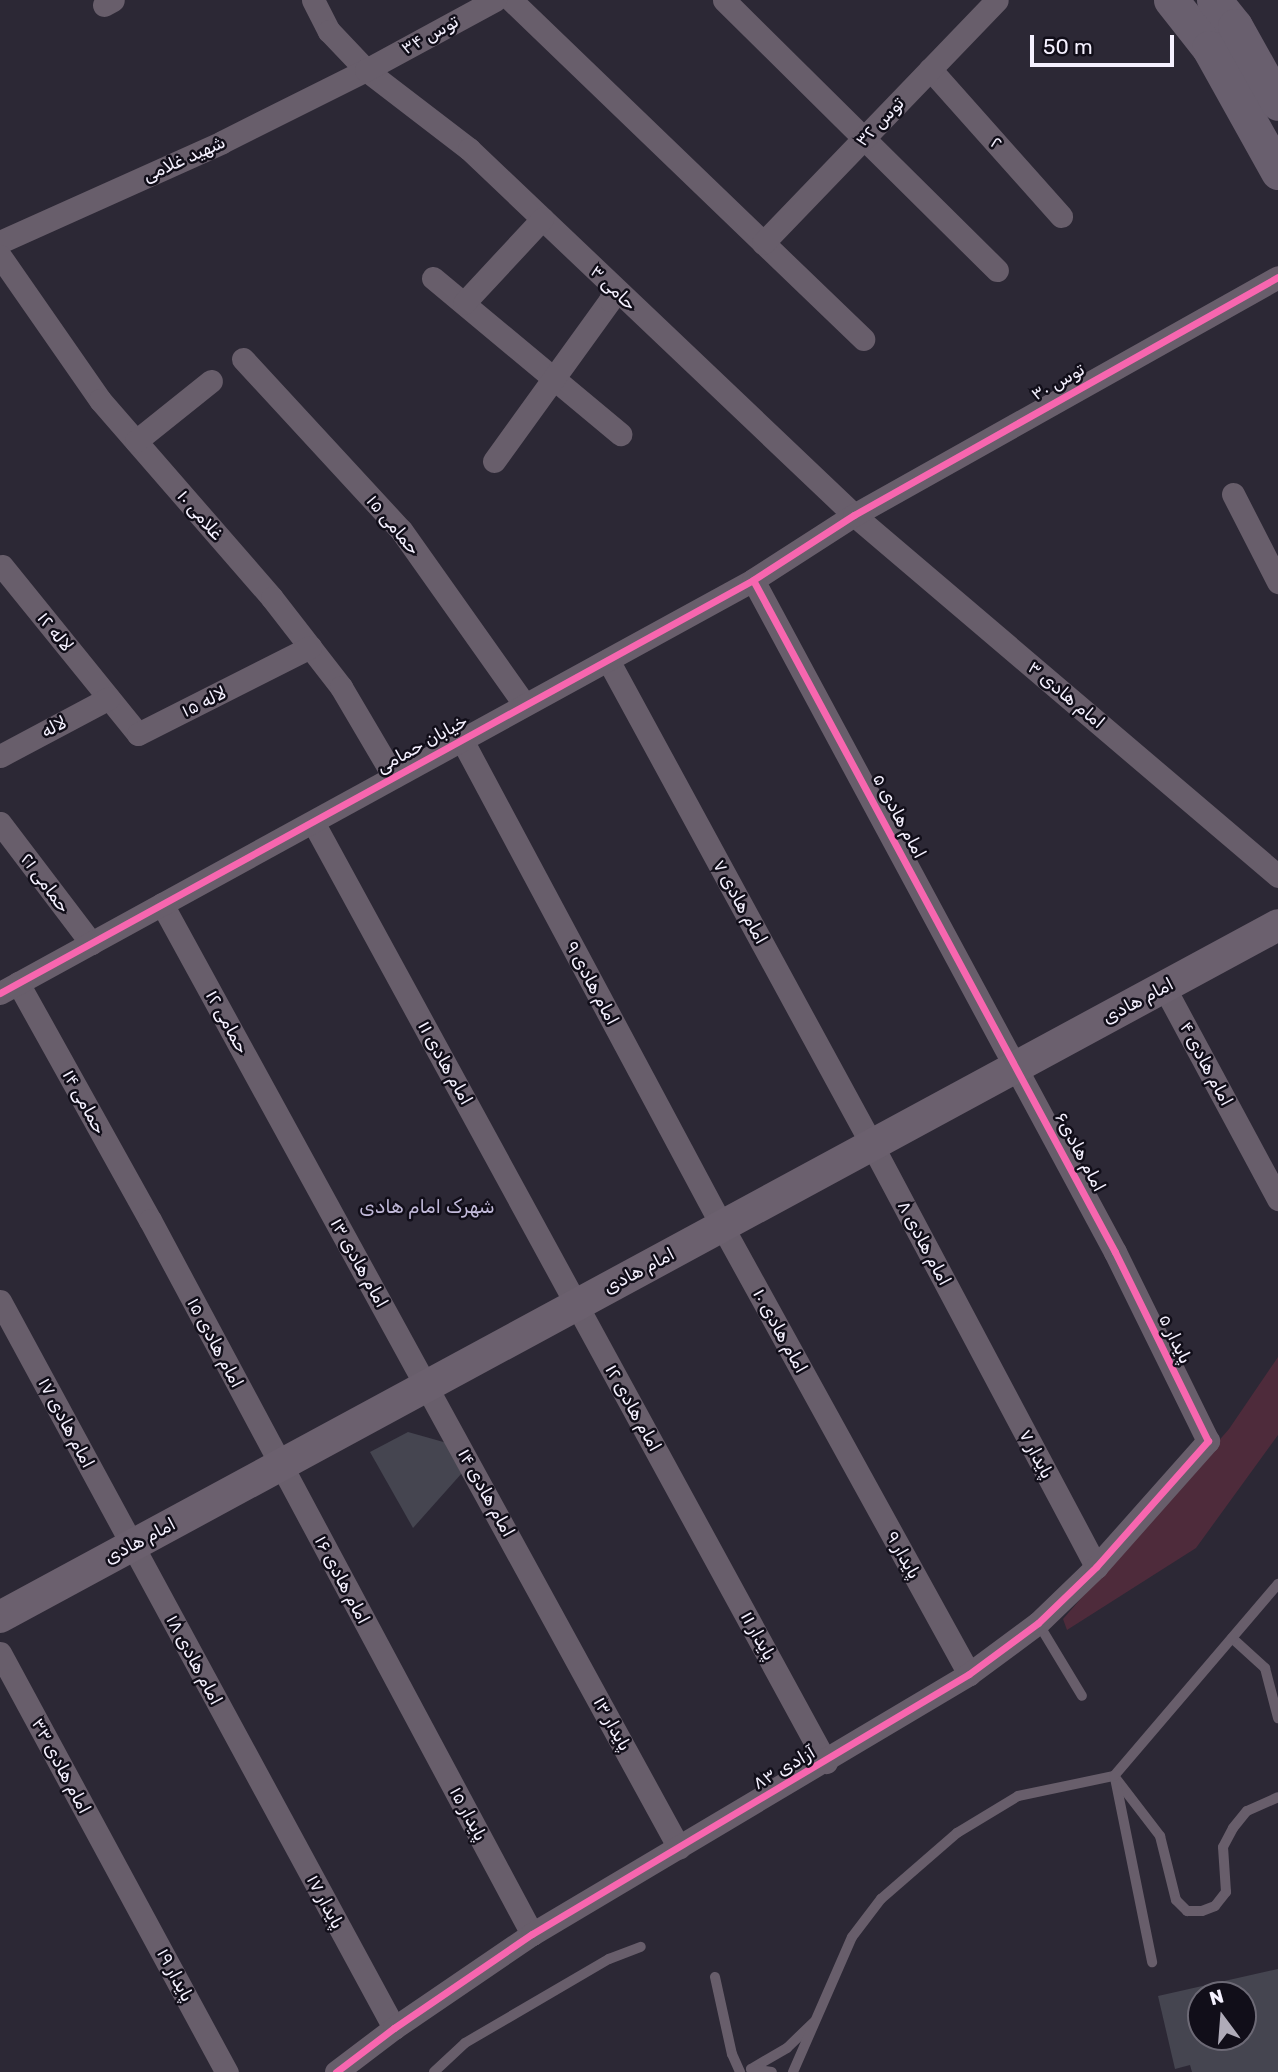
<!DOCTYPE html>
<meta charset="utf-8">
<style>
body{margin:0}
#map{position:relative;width:1278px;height:2072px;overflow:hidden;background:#2c2835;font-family:Rubik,"Noto Naskh Arabic",sans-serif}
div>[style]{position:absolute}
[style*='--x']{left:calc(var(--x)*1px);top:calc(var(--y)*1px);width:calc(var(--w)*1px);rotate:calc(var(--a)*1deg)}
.green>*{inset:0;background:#4e2b3b}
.building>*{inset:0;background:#454550}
.lane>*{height:10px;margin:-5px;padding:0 5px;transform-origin:5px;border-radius:5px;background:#685e6b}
.street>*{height:23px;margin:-11.5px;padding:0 11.5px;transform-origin:11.5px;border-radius:11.5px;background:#685e6b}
.secondary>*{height:32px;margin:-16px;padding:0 16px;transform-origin:16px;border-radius:16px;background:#6b606e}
.primary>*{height:35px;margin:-17.5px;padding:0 17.5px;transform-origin:17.5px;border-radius:17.5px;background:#695f6e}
.cycleway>*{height:7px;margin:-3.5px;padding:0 3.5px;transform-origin:3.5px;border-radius:3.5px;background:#f766af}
span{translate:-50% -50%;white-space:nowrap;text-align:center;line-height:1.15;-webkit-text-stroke:5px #110e19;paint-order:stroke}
.street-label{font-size:18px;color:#f5f1ff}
.neighbourhood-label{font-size:19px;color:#c2bada}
.north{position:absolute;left:1187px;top:1981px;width:70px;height:70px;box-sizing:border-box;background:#110e19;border:2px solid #6c6975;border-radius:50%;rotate:344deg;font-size:19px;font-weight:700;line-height:28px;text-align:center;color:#f5f1ff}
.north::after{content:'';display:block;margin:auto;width:24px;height:32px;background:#afabb8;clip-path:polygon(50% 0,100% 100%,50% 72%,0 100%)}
.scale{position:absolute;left:1030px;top:35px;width:144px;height:32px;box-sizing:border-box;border:4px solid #f5f1ff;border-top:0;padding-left:9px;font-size:21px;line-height:24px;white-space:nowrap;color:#f5f1ff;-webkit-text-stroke:5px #110e19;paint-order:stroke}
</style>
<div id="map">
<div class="green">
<div style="clip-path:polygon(1278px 1357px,1278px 1435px,1196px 1548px,1067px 1630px,1063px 1619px,1229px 1429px)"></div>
</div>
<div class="building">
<div style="clip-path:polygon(408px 1432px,447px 1443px,462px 1473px,413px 1528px,370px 1452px)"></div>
<div style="clip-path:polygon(evenodd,1278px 1969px,1278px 2072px,1192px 2072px,1190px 2065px,1175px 2069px,1158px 1996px,1278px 1969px,1201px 1995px,1243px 1995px,1243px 2037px,1201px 2037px,1201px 1995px)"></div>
</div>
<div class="lane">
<div style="--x:1038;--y:1623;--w:85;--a:58.9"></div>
<div style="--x:1232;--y:1638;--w:45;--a:42.3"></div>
<div style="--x:1265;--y:1668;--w:52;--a:75.4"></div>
<div style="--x:1114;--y:1776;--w:76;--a:52.5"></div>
<div style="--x:1160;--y:1836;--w:66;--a:76"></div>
<div style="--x:1176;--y:1900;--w:16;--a:45"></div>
<div style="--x:1187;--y:1911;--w:15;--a:0"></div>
<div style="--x:1202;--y:1911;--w:14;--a:-21"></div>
<div style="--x:1215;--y:1906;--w:18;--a:-52"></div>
<div style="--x:1226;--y:1892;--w:45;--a:-93.8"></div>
<div style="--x:1223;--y:1847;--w:21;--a:-62"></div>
<div style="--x:1233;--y:1828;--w:22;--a:-51"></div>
<div style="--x:1247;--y:1811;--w:34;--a:-24"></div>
<div style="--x:1115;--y:1778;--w:188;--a:78.6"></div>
<div style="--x:715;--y:1977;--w:79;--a:77.6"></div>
<div style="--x:732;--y:2054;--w:20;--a:66"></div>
<div style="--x:751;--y:2069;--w:42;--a:-30.3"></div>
<div style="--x:787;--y:2048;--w:37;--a:-44"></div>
<div style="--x:751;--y:2069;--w:21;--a:8"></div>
<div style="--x:434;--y:2072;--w:42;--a:-43.1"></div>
<div style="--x:465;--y:2043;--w:167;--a:-30.3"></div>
<div style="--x:609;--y:1959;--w:34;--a:-21"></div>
<div style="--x:793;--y:2072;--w:147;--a:-66.4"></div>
<div style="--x:852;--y:1937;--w:48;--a:-52.7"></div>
<div style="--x:881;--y:1899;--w:101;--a:-41"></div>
<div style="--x:957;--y:1833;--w:71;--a:-31.2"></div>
<div style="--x:1018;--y:1796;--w:98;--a:-11.8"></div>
<div style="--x:1114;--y:1776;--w:253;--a:-49.5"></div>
</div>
<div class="street">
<div style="--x:313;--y:0;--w:35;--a:63"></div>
<div style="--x:329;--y:31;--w:54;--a:46.5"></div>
<div style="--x:366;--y:70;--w:130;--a:37.5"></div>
<div style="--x:469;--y:149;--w:531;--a:43.55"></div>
<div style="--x:854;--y:515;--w:557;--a:40.41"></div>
<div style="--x:511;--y:0;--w:489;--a:43.9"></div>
<div style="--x:724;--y:0;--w:384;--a:44.7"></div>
<div style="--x:104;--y:5;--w:10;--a:-29"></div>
<div style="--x:930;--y:69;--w:197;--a:48.3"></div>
<div style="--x:0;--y:242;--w:243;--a:-24.2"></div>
<div style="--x:222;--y:142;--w:161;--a:-26.6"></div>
<div style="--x:366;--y:70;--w:147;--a:-28.5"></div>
<div style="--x:763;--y:243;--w:337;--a:-46.1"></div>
<div style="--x:0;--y:256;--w:175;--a:55.2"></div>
<div style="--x:100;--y:400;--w:262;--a:49"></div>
<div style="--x:272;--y:598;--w:113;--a:52.2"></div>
<div style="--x:341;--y:687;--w:104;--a:59.5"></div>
<div style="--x:433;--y:278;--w:244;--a:39.8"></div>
<div style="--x:464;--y:303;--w:115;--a:-47.1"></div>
<div style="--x:243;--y:359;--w:233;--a:47.3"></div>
<div style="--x:401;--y:530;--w:214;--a:54.7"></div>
<div style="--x:136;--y:441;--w:96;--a:-38.7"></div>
<div style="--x:494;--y:461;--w:198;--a:-54.2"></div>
<div style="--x:610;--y:300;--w:12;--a:-70"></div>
<div style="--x:1233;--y:494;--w:99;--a:62.9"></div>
<div style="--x:2;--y:566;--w:216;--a:51"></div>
<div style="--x:138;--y:734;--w:193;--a:-26.8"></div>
<div style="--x:608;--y:660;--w:552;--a:61.44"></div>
<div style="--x:872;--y:1145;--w:478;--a:62"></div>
<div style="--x:462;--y:740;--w:551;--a:61.85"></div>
<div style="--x:722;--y:1226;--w:512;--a:61.13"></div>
<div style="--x:0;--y:756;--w:123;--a:-28"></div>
<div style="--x:313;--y:822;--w:1071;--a:61.38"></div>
<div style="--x:0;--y:823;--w:151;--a:52.8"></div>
<div style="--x:162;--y:904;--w:1076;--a:61.29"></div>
<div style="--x:18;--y:983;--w:271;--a:60.9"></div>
<div style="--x:150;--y:1220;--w:810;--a:61.85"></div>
<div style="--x:1164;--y:987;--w:241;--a:61.7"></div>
<div style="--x:0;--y:993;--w:859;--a:-28.74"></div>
<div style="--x:753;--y:580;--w:120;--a:-32.8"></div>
<div style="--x:854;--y:515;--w:486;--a:-29.3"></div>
<div style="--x:0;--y:1301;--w:827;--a:61.54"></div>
<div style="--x:0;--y:1653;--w:477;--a:61.6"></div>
<div style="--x:336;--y:2072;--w:73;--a:-37.2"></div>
<div style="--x:394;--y:2028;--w:167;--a:-34.3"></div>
<div style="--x:532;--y:1934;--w:508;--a:-30.75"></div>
<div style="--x:969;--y:1674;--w:86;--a:-36.5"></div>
<div style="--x:1038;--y:1623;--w:81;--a:-44"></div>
<div style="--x:1096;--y:1567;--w:169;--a:-48.4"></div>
<div style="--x:1208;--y:1441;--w:211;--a:-116.2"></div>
<div style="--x:1115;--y:1252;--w:763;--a:-118.31"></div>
</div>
<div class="secondary">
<div style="--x:0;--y:1617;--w:1453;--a:-28.43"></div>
</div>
<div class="primary">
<div style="--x:1171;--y:0;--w:61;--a:51.6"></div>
<div style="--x:1209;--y:48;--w:142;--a:60.9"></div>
<div style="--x:1214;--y:0;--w:33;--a:51"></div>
<div style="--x:1235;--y:26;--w:88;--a:60.8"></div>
</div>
<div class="cycleway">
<div style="--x:0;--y:993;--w:859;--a:-28.74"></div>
<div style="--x:753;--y:580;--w:120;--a:-32.8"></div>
<div style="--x:854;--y:515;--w:486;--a:-29.3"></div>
<div style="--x:336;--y:2072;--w:73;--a:-37.2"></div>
<div style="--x:394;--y:2028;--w:167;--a:-34.3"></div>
<div style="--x:532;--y:1934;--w:508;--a:-30.75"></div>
<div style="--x:969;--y:1674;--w:86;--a:-36.5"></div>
<div style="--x:1038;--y:1623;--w:81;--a:-44"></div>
<div style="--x:1096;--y:1567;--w:169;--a:-48.4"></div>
<div style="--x:1208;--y:1441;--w:211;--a:-116.2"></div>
<div style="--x:1115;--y:1252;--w:763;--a:-118.31"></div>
</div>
<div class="street-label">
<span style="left:430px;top:35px;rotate:-29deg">توس ۳۴</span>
<span style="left:880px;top:122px;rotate:-46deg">توس ۳۲</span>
<span style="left:996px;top:143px;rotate:48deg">۲</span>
<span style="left:184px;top:159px;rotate:-24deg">شهید غلامی</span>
<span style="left:613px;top:288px;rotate:44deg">حامی ۳</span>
<span style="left:1058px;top:382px;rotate:-29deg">توس ۳۰</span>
<span style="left:200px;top:515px;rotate:49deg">غلامی ۱۰</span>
<span style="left:393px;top:525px;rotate:50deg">حمامی ۱۵</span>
<span style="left:55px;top:632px;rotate:51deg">لاله ۱۲</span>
<span style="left:1066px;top:695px;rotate:40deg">امام هادی ۳</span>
<span style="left:204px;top:702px;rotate:-26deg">لاله ۱۵</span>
<span style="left:54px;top:727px;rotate:-28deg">لاله</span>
<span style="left:422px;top:744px;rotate:-29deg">خیابان حمامی</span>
<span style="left:899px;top:816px;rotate:62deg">امام هادی ۵</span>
<span style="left:45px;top:883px;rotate:53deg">حمامی ۲۱</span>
<span style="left:740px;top:902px;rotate:61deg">امام هادی ۷</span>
<span style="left:592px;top:983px;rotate:62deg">امام هادی ۹</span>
<span style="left:1138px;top:1001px;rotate:-28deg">امام هادی</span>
<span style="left:227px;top:1022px;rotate:61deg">حمامی ۱۲</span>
<span style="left:445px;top:1063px;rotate:61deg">امام هادی ۱۱</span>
<span style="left:1206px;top:1064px;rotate:62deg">امام هادی ۴</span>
<span style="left:84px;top:1102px;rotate:61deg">حمامی ۱۴</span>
<span style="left:1080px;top:1152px;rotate:62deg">امام هادی۶</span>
<span style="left:924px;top:1243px;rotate:62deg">امام هادی ۸</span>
<span style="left:359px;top:1263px;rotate:61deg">امام هادی ۱۳</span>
<span style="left:639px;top:1271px;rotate:-28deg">امام هادی</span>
<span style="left:780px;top:1331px;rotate:61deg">امام هادی ۱۰</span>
<span style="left:1175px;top:1339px;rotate:64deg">پایدار ۵</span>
<span style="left:215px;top:1343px;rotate:62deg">امام هادی ۱۵</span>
<span style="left:633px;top:1408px;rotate:61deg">امام هادی ۱۲</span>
<span style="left:66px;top:1423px;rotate:62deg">امام هادی ۱۷</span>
<span style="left:1036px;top:1454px;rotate:62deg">پایدار ۷</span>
<span style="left:486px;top:1493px;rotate:61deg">امام هادی ۱۴</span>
<span style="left:140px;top:1541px;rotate:-28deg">امام هادی</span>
<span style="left:903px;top:1555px;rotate:61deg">پایدار ۹</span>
<span style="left:342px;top:1580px;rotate:62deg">امام هادی ۱۶</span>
<span style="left:758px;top:1636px;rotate:61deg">پایدار ۱۱</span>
<span style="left:194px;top:1660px;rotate:62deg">امام هادی ۱۸</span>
<span style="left:612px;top:1724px;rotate:61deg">پایدار ۱۳</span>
<span style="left:61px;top:1766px;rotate:62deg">امام هادی ۳۳</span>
<span style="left:784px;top:1768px;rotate:-30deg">آزادی ۸۳</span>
<span style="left:468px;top:1814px;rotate:62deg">پایدار ۱۵</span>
<span style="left:325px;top:1902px;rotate:62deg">پایدار ۱۷</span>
<span style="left:175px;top:1975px;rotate:62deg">پایدار ۱۹</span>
</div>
<div class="neighbourhood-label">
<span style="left:427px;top:1207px">شهرک امام هادی</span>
</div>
<div class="north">N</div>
<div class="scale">50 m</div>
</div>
